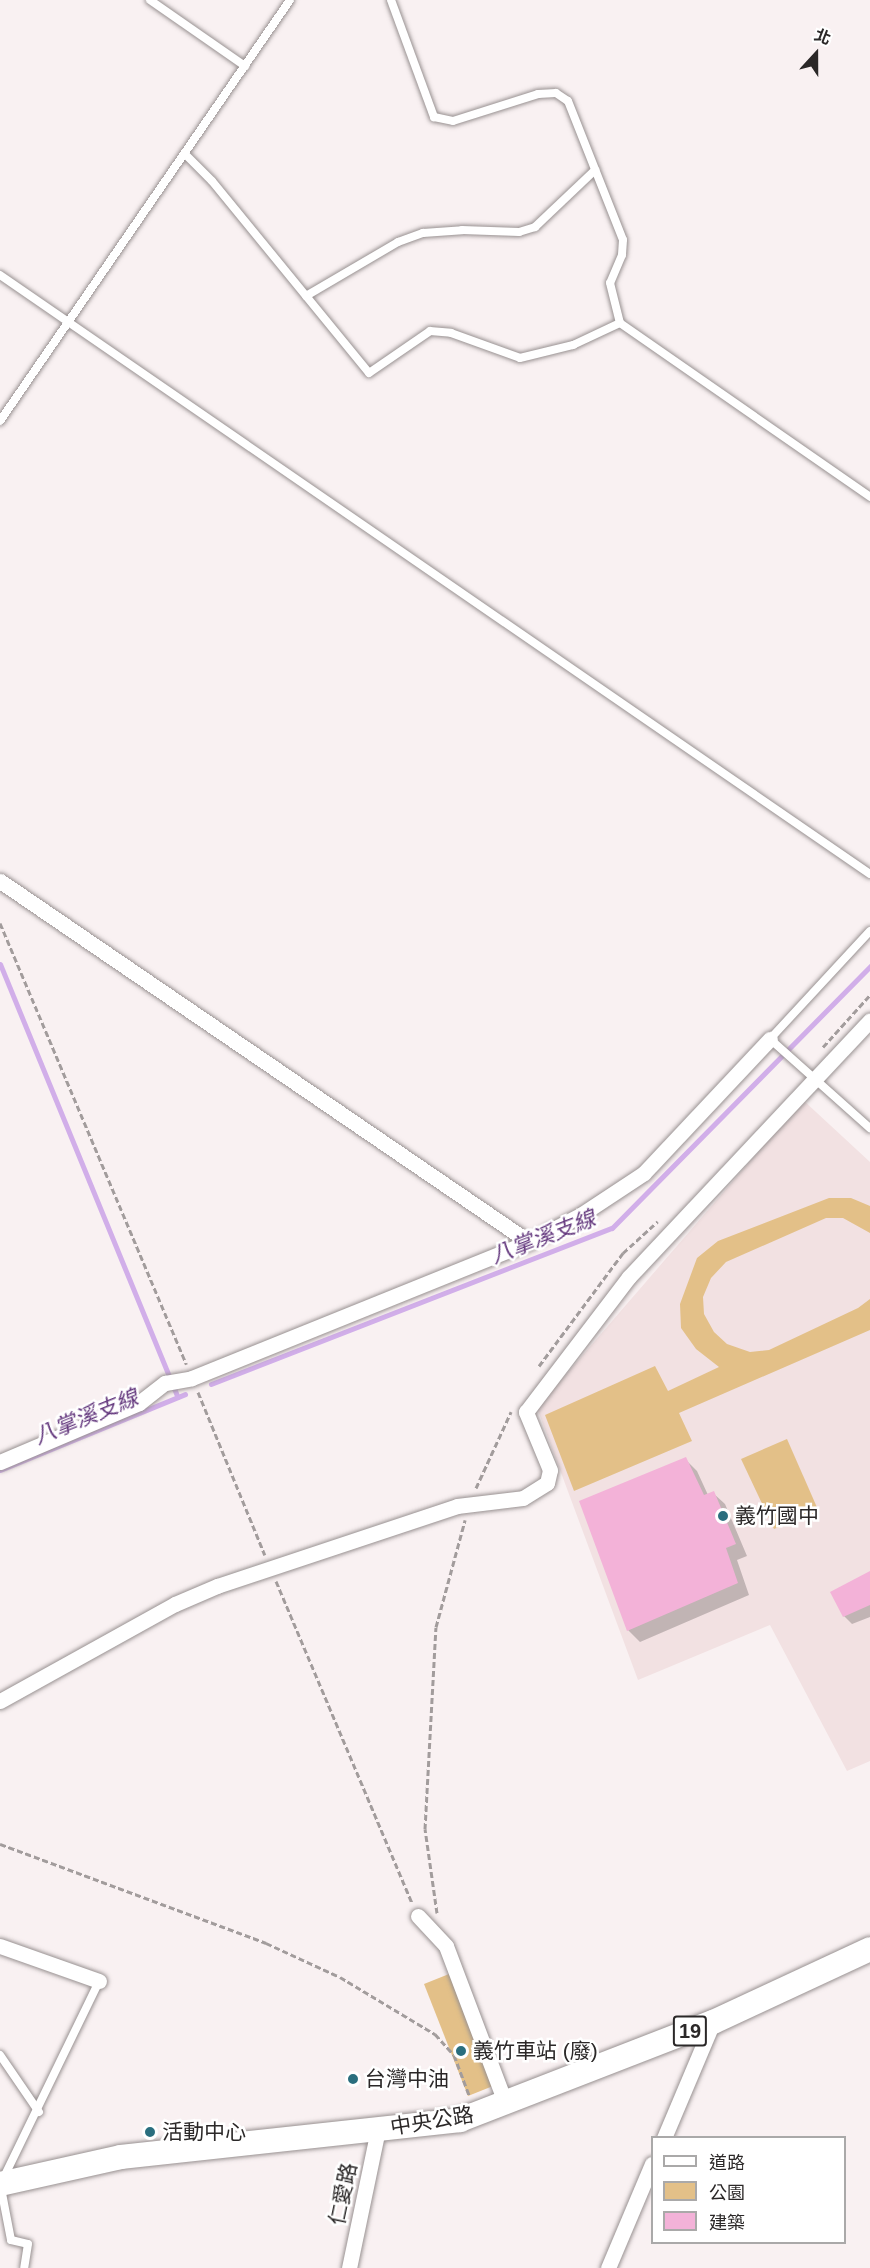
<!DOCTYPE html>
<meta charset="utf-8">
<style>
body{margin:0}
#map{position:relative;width:870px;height:2268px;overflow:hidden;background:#f9f1f2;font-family:Helvetica,"Noto Sans TC",sans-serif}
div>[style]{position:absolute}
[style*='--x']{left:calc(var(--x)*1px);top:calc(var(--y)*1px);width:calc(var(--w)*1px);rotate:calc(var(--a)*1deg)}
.built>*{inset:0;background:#f2e1e2}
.green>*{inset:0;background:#e3c088}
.shadow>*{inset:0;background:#0003}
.stream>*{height:5px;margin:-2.5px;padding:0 2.5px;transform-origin:2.5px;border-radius:2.5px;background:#d1aee9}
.building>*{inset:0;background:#f3b2d8}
.path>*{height:3px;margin-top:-1.5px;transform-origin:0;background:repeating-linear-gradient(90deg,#a29c9c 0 6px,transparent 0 9px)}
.roads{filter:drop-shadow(0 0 2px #989191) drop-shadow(0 0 2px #989191)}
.lane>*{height:8px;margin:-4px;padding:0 4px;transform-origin:4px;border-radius:4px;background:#fff}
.street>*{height:15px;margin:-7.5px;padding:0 7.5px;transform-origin:7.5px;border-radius:7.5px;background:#fff}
.primary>*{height:24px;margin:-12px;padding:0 12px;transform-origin:12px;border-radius:12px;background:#fff}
.dots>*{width:16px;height:16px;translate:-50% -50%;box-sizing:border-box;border:3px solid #fff;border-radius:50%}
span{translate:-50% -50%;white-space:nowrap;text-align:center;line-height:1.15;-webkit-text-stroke:5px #fff;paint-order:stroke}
.shield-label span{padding:2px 4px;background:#fff;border:2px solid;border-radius:4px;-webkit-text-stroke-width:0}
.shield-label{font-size:20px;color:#2b2828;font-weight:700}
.poi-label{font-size:21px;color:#2b2828}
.left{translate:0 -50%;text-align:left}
.street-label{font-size:21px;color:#2b2828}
.water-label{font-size:22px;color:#63377d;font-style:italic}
.legend{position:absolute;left:651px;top:2136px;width:195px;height:108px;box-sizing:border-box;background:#fff;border:2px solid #aaa9a9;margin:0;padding:8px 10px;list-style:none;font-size:18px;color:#2b2828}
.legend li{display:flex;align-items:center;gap:12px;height:30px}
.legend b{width:30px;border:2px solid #aaa9a9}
.north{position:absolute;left:786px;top:24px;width:60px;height:60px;-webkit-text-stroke:4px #fff;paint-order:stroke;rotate:21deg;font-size:16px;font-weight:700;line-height:24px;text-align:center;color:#2b2828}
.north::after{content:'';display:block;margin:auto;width:21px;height:27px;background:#2b2828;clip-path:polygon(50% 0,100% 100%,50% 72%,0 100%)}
</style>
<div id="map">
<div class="built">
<div style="clip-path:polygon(803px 1100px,870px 1162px,870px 1761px,847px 1771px,770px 1625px,638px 1680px,537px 1408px)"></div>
</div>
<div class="green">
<div style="clip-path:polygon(829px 1198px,851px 1198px,870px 1206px,870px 1233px,843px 1218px,826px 1218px,726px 1262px,711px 1278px,703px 1297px,704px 1314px,714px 1332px,727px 1344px,750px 1352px,769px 1350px,858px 1308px,870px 1299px,870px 1330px,679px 1413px,692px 1441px,574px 1491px,545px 1415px,655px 1366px,668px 1391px,719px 1367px,696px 1349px,681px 1328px,680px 1304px,697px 1258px,718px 1241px)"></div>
<div style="clip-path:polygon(787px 1439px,819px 1512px,774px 1529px,741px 1459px)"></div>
<div style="clip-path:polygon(449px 1974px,493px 2086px,468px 2096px,424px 1984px)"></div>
</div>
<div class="shadow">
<div style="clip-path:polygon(685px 1459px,697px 1471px,708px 1495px,713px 1493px,725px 1504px,747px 1556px,737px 1560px,749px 1595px,640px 1642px,628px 1630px)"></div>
<div style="clip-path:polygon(870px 1573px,870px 1617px,852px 1624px,844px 1616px)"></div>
</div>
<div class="stream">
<div style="--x:0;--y:964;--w:468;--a:67.7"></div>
<div style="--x:211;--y:1384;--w:430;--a:-21.3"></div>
<div style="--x:612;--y:1228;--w:368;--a:-45.4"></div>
<div style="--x:0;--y:1470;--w:200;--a:-22.3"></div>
</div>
<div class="building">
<div style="clip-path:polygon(686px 1457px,704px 1495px,714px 1491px,736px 1544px,726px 1548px,738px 1583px,627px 1631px,579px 1501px)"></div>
<div style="clip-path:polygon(870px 1571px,870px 1605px,843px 1617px,830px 1592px)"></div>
</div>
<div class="path">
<div style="--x:0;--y:923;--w:479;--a:67.1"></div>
<div style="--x:823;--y:1047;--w:70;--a:-47.9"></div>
<div style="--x:539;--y:1366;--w:141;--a:-53.4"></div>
<div style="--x:623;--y:1253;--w:47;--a:-42.4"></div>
<div style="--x:198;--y:1392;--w:176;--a:67.7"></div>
<div style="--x:476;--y:1488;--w:84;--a:-65.3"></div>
<div style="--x:276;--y:1581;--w:350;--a:67.1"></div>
<div style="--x:0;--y:1844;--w:284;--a:20.4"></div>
<div style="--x:266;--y:1943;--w:81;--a:24.7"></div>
<div style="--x:340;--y:1977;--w:111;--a:31"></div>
<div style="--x:435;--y:2034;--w:28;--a:48"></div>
<div style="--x:454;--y:2055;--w:43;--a:69.4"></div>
<div style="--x:437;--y:1913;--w:85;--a:-98.1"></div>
<div style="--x:425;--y:1829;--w:202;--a:-86.9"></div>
<div style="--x:436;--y:1627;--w:111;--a:-74.8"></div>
</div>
<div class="roads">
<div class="lane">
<div style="--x:150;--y:0;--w:116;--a:34.8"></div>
<div style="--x:391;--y:0;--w:125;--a:69.8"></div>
<div style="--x:434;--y:117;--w:19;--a:12"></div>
<div style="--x:453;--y:121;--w:89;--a:-17.6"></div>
<div style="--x:538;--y:94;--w:18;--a:-3"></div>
<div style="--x:556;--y:93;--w:14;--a:34"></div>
<div style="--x:568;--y:101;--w:149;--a:68.4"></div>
<div style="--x:623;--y:240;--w:15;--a:94"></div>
<div style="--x:622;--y:255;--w:30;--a:113"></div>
<div style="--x:610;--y:283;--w:41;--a:76"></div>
<div style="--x:185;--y:154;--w:38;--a:45"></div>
<div style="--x:212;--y:181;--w:248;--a:50.7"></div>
<div style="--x:369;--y:373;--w:74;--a:-34.5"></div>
<div style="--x:430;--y:331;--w:21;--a:5"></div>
<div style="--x:451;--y:333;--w:73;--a:19.9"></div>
<div style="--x:520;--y:358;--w:55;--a:-13.8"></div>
<div style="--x:573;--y:345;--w:52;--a:-25.1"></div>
<div style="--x:620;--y:323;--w:305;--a:34.8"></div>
<div style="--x:0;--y:275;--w:1056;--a:34.55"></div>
<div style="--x:306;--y:296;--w:107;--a:-30.4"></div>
<div style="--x:398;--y:242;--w:27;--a:-20"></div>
<div style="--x:423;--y:233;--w:39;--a:-4"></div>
<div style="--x:462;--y:230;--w:57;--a:2"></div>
<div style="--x:519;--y:232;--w:17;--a:-17"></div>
<div style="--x:535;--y:227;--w:83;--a:-43.5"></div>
<div style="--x:0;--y:421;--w:511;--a:-55.44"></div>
<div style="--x:870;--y:931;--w:147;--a:132.8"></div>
<div style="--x:770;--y:1039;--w:134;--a:41.7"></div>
<div style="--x:0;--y:2055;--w:69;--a:55.6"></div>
<div style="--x:4;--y:2177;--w:218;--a:-64.1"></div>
<div style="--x:1;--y:2188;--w:53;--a:79.1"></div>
<div style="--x:11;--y:2240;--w:17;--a:13"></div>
<div style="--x:28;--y:2244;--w:24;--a:99"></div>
</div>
<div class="street">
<div style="--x:0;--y:881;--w:640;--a:34.31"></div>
<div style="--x:0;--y:1462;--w:151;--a:-23"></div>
<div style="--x:139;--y:1403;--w:33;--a:-38"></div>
<div style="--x:165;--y:1383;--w:27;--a:-10"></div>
<div style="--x:192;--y:1378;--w:363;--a:-22"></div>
<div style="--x:529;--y:1242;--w:60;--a:-27.8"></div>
<div style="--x:582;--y:1214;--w:74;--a:-33.5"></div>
<div style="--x:644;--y:1173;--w:184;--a:-46.8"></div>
<div style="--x:0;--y:1701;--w:200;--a:-29"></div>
<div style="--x:175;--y:1604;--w:46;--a:-23.2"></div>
<div style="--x:217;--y:1586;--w:253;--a:-18.4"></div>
<div style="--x:457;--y:1506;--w:66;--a:-6.9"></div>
<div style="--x:523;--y:1498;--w:28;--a:-32"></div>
<div style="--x:547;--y:1483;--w:13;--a:-77"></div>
<div style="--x:550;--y:1470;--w:63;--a:-112.5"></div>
<div style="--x:526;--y:1412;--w:170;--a:-52.7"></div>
<div style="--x:629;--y:1277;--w:352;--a:-46.8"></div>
<div style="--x:418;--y:1916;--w:41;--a:47"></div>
<div style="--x:446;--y:1946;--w:170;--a:69.3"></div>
<div style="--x:0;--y:1946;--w:105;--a:19.5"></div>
<div style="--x:664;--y:2138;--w:126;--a:-67.1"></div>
<div style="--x:349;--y:2268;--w:142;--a:-78.2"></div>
<div style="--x:608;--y:2268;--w:113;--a:-67.1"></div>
</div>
<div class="primary">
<div style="--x:0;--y:2184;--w:124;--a:-12.6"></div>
<div style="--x:121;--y:2157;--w:341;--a:-6.2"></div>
<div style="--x:460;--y:2120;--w:271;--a:-21.2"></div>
<div style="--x:713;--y:2022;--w:173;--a:-24.9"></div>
</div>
</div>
<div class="dots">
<div style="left:723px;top:1516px;background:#2a6e7e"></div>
<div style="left:461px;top:2051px;background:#2a6e7e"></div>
<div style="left:353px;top:2079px;background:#2a6e7e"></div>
<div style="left:150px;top:2132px;background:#2a6e7e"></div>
</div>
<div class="shield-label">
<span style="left:690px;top:2031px">19</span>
</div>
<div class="poi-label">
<span class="left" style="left:735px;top:1516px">義竹國中</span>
<span class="left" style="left:473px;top:2051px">義竹車站 (廢)</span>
<span class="left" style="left:365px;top:2079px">台灣中油</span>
<span class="left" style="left:162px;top:2132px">活動中心</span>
</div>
<div class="street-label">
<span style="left:432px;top:2121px;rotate:-9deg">中央公路</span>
<span style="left:343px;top:2194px;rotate:-78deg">仁愛路</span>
</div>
<div class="water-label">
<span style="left:543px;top:1237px;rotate:-21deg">八掌溪支線</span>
<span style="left:86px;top:1417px;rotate:-22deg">八掌溪支線</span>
</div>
<ul class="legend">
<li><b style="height:8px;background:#fff"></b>道路</li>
<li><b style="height:16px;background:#e3c088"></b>公園</li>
<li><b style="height:16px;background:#f3b2d8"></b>建築</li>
</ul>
<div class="north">北</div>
</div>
